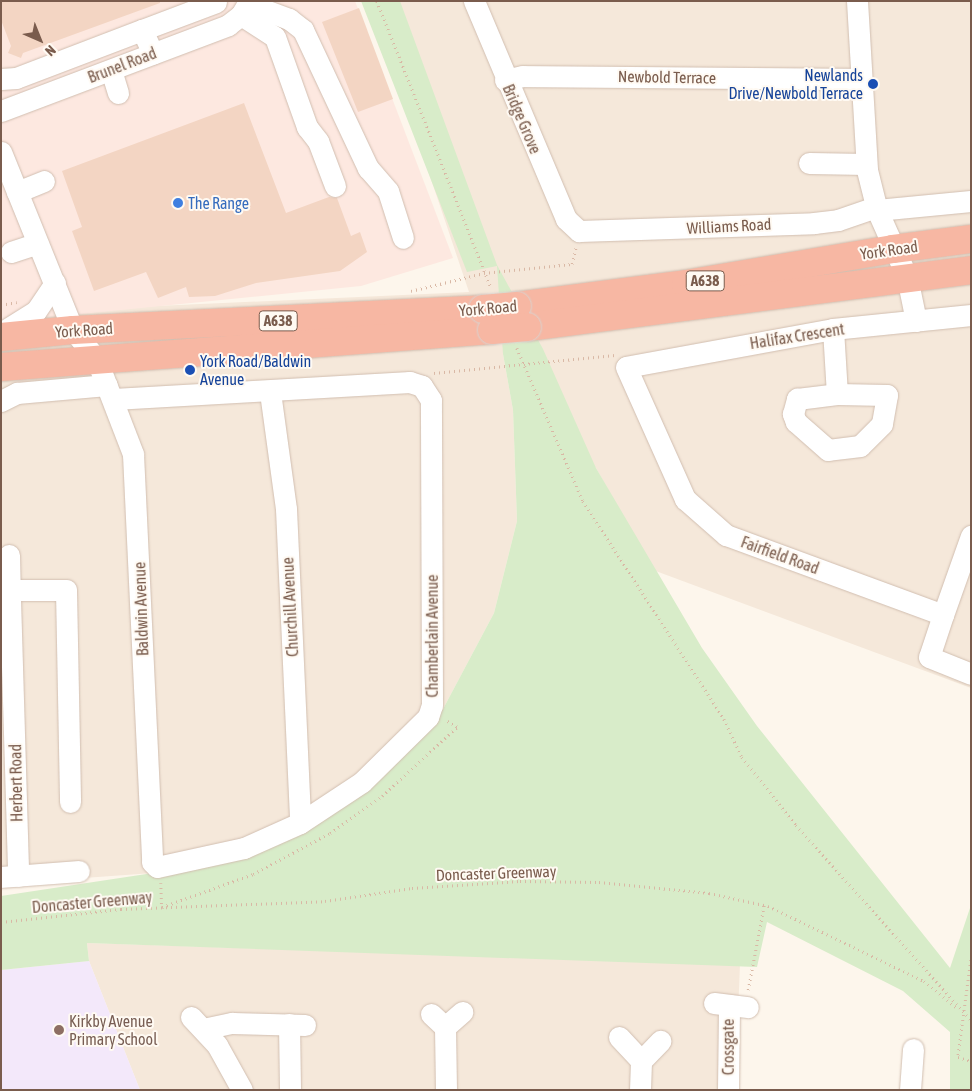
<!DOCTYPE html>
<style>
body{margin:0}
#map{position:relative;width:972px;height:1091px;overflow:hidden;background:#fdf6ec;font-family:"Asap Condensed",sans-serif}
div>[style]{position:absolute}
[style*='--x']{left:calc(var(--x)*1px);top:calc(var(--y)*1px);width:calc(var(--w)*1px);rotate:calc(var(--a)*1deg)}
.residential>*{inset:0;background:#f5e8da}
.commercial>*{inset:0;background:#fde8e0}
.education>*{inset:0;background:#f3e8fa}
.green>*{inset:0;background:#d8ecc9}
.building>*{inset:0;background:#f3d5c3}
.path>*{height:2.5px;margin-top:-1.25px;transform-origin:0;background:repeating-linear-gradient(90deg,#d9b8a5 0 1px,transparent 0 5px)}
.roads{filter:drop-shadow(0 0 1px #d1beb0) drop-shadow(0 0 1px #d1beb0)}
.minor>*{height:21px;margin:-10.5px;padding:0 10.5px;transform-origin:10.5px;border-radius:10.5px;background:#fff}
.highway>*{height:28px;margin:-14px;padding:0 14px;transform-origin:14px;border-radius:14px;background:#f7b7a3}
.bridges{filter:drop-shadow(0 0 1px #dad1cd) drop-shadow(0 0 1px #dad1cd)}
.highway-bridge>*{height:28px;margin:-14px;padding:0 14px;transform-origin:14px;border-radius:14px;background:#f7b7a3}
.dots>*{width:14px;height:14px;translate:-50% -50%;box-sizing:border-box;border:2px solid #fffaf3;border-radius:50%}
span{translate:-50% -50%;white-space:nowrap;text-align:center;line-height:1.15;-webkit-text-stroke:4px #fffaf3;paint-order:stroke}
.shield-label span{padding:1px 4px;background:#fffaf3;border:1px solid;border-radius:4px;-webkit-text-stroke-width:0}
.shield-label{font-size:15px;color:#7a5c4d;font-weight:700}
.street-label{font-size:16px;color:#7a5c4d}
.transit-label{font-size:16px;color:#164399}
.right{translate:-100% -50%;text-align:right}
.left{translate:0 -50%;text-align:left}
.shop-label{font-size:16px;color:#366cbe}
.education-label{font-size:16px;color:#785e54}
.frame{position:absolute;inset:0;border:2px solid #7a5c4d;pointer-events:none}
.north{position:absolute;left:15px;top:15px;width:50px;height:50px;-webkit-text-stroke:4px #fffaf3;paint-order:stroke;rotate:136deg;font-size:14px;font-weight:700;line-height:20px;text-align:center;color:#7a5c4d}
.north::after{content:'';display:block;margin:auto;width:18px;height:22px;background:#7a5c4d;clip-path:polygon(50% 0,100% 100%,50% 72%,0 100%)}
</style>
<div id="map">
<div class="residential">
<div style="clip-path:polygon(371px 1px,971px 1px,971px 688px,653px 570px,596px 468px,503px 354px,513px 410px,517px 521px,494px 613px,443px 709px,336px 809px,153px 873px,1px 884px,1px 313px,469px 292px)"></div>
<div style="clip-path:polygon(87px 943px,740px 964px,735px 1090px,140px 1090px,89px 961px)"></div>
</div>
<div class="commercial">
<div style="clip-path:polygon(1px 1px,355px 1px,453px 258px,361px 286px,1px 322px)"></div>
</div>
<div class="education">
<div style="clip-path:polygon(89px 961px,140px 1090px,1px 1090px,1px 970px)"></div>
</div>
<div class="green">
<div style="clip-path:polygon(361px 1px,400px 1px,497px 265px,543px 349px,596px 468px,702px 648px,757px 726px,950px 968px,971px 905px,971px 1090px,950px 1090px,950px 1032px,903px 991px,767px 922px,757px 967px,87px 943px,89px 961px,1px 970px,1px 896px,153px 873px,300px 823px,428px 717px,443px 709px,494px 613px,517px 521px,513px 410px,503px 354px,497px 266px,467px 272px)"></div>
</div>
<div class="building">
<div style="clip-path:polygon(1px 1px,160px 1px,160px 3px,23px 53px,21px 58px,8px 53px,11px 46px,1px 20px)"></div>
<div style="clip-path:polygon(359px 8px,393px 99px,358px 112px,322px 22px)"></div>
<div style="clip-path:polygon(244px 103px,286px 213px,329px 197px,337px 198px,351px 236px,360px 232px,367px 252px,340px 271px,256px 283px,215px 296px,189px 297px,186px 287px,158px 298px,146px 272px,94px 291px,72px 231px,82px 227px,62px 171px)"></div>
</div>
<div class="path">
<div style="--x:377;--y:1;--w:309;--a:68.3"></div>
<div style="--x:411;--y:291;--w:75;--a:-13.9"></div>
<div style="--x:484;--y:273;--w:88;--a:-5.8"></div>
<div style="--x:572;--y:264;--w:18;--a:-77"></div>
<div style="--x:1;--y:305;--w:16;--a:-11"></div>
<div style="--x:517;--y:348;--w:167;--a:66.7"></div>
<div style="--x:583;--y:501;--w:260;--a:57.1"></div>
<div style="--x:724;--y:719;--w:42;--a:64.7"></div>
<div style="--x:742;--y:757;--w:87;--a:51.5"></div>
<div style="--x:796;--y:825;--w:262;--a:48.1"></div>
<div style="--x:434;--y:373;--w:182;--a:-5.7"></div>
<div style="--x:161;--y:883;--w:24;--a:88"></div>
<div style="--x:162;--y:907;--w:97;--a:-19.9"></div>
<div style="--x:253;--y:874;--w:87;--a:-28"></div>
<div style="--x:330;--y:833;--w:64;--a:-35.4"></div>
<div style="--x:382;--y:796;--w:102;--a:-42.6"></div>
<div style="--x:457;--y:727;--w:14;--a:-150"></div>
<div style="--x:1;--y:922;--w:121;--a:-6.2"></div>
<div style="--x:121;--y:909;--w:204;--a:-2.2"></div>
<div style="--x:325;--y:901;--w:88;--a:-8.5"></div>
<div style="--x:412;--y:888;--w:108;--a:-3.7"></div>
<div style="--x:520;--y:881;--w:79;--a:0.7"></div>
<div style="--x:599;--y:882;--w:111;--a:5.7"></div>
<div style="--x:709;--y:893;--w:60;--a:12.4"></div>
<div style="--x:768;--y:906;--w:173;--a:25.7"></div>
<div style="--x:924;--y:981;--w:41;--a:39.1"></div>
<div style="--x:971;--y:960;--w:98;--a:97.6"></div>
<div style="--x:958;--y:1057;--w:14;--a:17"></div>
<div style="--x:748;--y:990;--w:86;--a:-79.3"></div>
</div>
<div class="roads">
<div class="minor">
<div style="--x:474;--y:1;--w:237;--a:67.1"></div>
<div style="--x:566;--y:219;--w:18;--a:43"></div>
<div style="--x:579;--y:231;--w:235;--a:-1.9"></div>
<div style="--x:814;--y:223;--w:24;--a:-7"></div>
<div style="--x:838;--y:220;--w:40;--a:-18.9"></div>
<div style="--x:857;--y:1;--w:169;--a:86.6"></div>
<div style="--x:867;--y:170;--w:41;--a:76"></div>
<div style="--x:877;--y:210;--w:73;--a:65.9"></div>
<div style="--x:907;--y:277;--w:45;--a:78.4"></div>
<div style="--x:249;--y:4;--w:43;--a:20.6"></div>
<div style="--x:289;--y:19;--w:18;--a:38"></div>
<div style="--x:303;--y:30;--w:153;--a:64.8"></div>
<div style="--x:368;--y:168;--w:30;--a:49"></div>
<div style="--x:388;--y:191;--w:49;--a:72.3"></div>
<div style="--x:241;--y:15;--w:40;--a:32.9"></div>
<div style="--x:275;--y:37;--w:96;--a:70.4"></div>
<div style="--x:307;--y:127;--w:18;--a:52"></div>
<div style="--x:318;--y:141;--w:48;--a:69.3"></div>
<div style="--x:142;--y:30;--w:79;--a:-20.7"></div>
<div style="--x:111;--y:70;--w:24;--a:73"></div>
<div style="--x:1;--y:79;--w:15;--a:-4"></div>
<div style="--x:16;--y:78;--w:135;--a:-20.9"></div>
<div style="--x:142;--y:30;--w:26;--a:65"></div>
<div style="--x:505;--y:80;--w:18;--a:-13"></div>
<div style="--x:523;--y:76;--w:336;--a:0.5"></div>
<div style="--x:1;--y:111;--w:243;--a:-20.7"></div>
<div style="--x:228;--y:25;--w:16;--a:-38"></div>
<div style="--x:241;--y:15;--w:16;--a:-60"></div>
<div style="--x:1;--y:152;--w:192;--a:68"></div>
<div style="--x:73;--y:330;--w:36;--a:51"></div>
<div style="--x:96;--y:358;--w:103;--a:68.9"></div>
<div style="--x:133;--y:454;--w:408;--a:87.3"></div>
<div style="--x:152;--y:862;--w:7;--a:45"></div>
<div style="--x:157;--y:867;--w:89;--a:-12.3"></div>
<div style="--x:244;--y:848;--w:61;--a:-24.1"></div>
<div style="--x:300;--y:823;--w:74;--a:-33.5"></div>
<div style="--x:362;--y:782;--w:93;--a:-44.6"></div>
<div style="--x:428;--y:717;--w:13;--a:-72"></div>
<div style="--x:432;--y:705;--w:305;--a:-90.2"></div>
<div style="--x:431;--y:400;--w:17;--a:-123"></div>
<div style="--x:422;--y:386;--w:13;--a:-162"></div>
<div style="--x:410;--y:382;--w:297;--a:176.7"></div>
<div style="--x:809;--y:163;--w:57;--a:1"></div>
<div style="--x:17;--y:192;--w:29;--a:-22"></div>
<div style="--x:877;--y:210;--w:94;--a:-5.5"></div>
<div style="--x:11;--y:252;--w:28;--a:-18"></div>
<div style="--x:971;--y:315;--w:139;--a:174.2"></div>
<div style="--x:833;--y:329;--w:210;--a:169.6"></div>
<div style="--x:626;--y:367;--w:145;--a:65.9"></div>
<div style="--x:685;--y:499;--w:55;--a:41.3"></div>
<div style="--x:726;--y:535;--w:231;--a:20.2"></div>
<div style="--x:943;--y:615;--w:84;--a:-70.5"></div>
<div style="--x:833;--y:329;--w:65;--a:86.5"></div>
<div style="--x:837;--y:394;--w:50;--a:1.1"></div>
<div style="--x:887;--y:395;--w:29;--a:100"></div>
<div style="--x:882;--y:424;--w:31;--a:135"></div>
<div style="--x:860;--y:446;--w:32;--a:173"></div>
<div style="--x:828;--y:450;--w:43;--a:-138.8"></div>
<div style="--x:796;--y:422;--w:9;--a:-111"></div>
<div style="--x:793;--y:414;--w:16;--a:-75"></div>
<div style="--x:797;--y:399;--w:40;--a:-7.1"></div>
<div style="--x:1;--y:333;--w:41;--a:-32.2"></div>
<div style="--x:36;--y:311;--w:34;--a:-56"></div>
<div style="--x:270;--y:392;--w:118;--a:82.2"></div>
<div style="--x:286;--y:509;--w:314;--a:87.4"></div>
<div style="--x:1;--y:401;--w:18;--a:-27"></div>
<div style="--x:17;--y:393;--w:90;--a:-5.1"></div>
<div style="--x:9;--y:555;--w:44;--a:88.7"></div>
<div style="--x:11;--y:590;--w:55;--a:0"></div>
<div style="--x:66;--y:590;--w:212;--a:88.9"></div>
<div style="--x:10;--y:599;--w:277;--a:88.3"></div>
<div style="--x:943;--y:615;--w:44;--a:108.4"></div>
<div style="--x:929;--y:657;--w:45;--a:22"></div>
<div style="--x:1;--y:877;--w:78;--a:-4.4"></div>
<div style="--x:714;--y:1003;--w:34;--a:7"></div>
<div style="--x:431;--y:1014;--w:19;--a:43"></div>
<div style="--x:445;--y:1027;--w:23;--a:-41"></div>
<div style="--x:191;--y:1017;--w:38;--a:47"></div>
<div style="--x:217;--y:1045;--w:51;--a:60.9"></div>
<div style="--x:289;--y:1024;--w:66;--a:89.1"></div>
<div style="--x:445;--y:1027;--w:63;--a:89.1"></div>
<div style="--x:203;--y:1029;--w:30;--a:-12"></div>
<div style="--x:232;--y:1023;--w:73;--a:1.6"></div>
<div style="--x:619;--y:1037;--w:33;--a:47"></div>
<div style="--x:641;--y:1061;--w:28;--a:-46"></div>
<div style="--x:640;--y:1090;--w:29;--a:-88"></div>
<div style="--x:728;--y:1090;--w:85;--a:-89.3"></div>
<div style="--x:910;--y:1090;--w:41;--a:-85.8"></div>
</div>
<div class="highway">
<div style="--x:517;--y:306;--w:170;--a:-7.4"></div>
<div style="--x:686;--y:284;--w:210;--a:-9.6"></div>
<div style="--x:893;--y:249;--w:79;--a:-7.3"></div>
<div style="--x:527;--y:327;--w:448;--a:-7.3"></div>
<div style="--x:1;--y:337;--w:72;--a:-5.6"></div>
<div style="--x:73;--y:330;--w:411;--a:-2.9"></div>
<div style="--x:1;--y:367;--w:492;--a:-4.3"></div>
</div>
</div>
<div class="bridges">
<div class="highway-bridge">
<div style="--x:483;--y:309;--w:34;--a:-5"></div>
<div style="--x:492;--y:330;--w:35;--a:-5"></div>
</div>
</div>
<div class="dots">
<div style="left:873px;top:84px;background:#1a4fb4"></div>
<div style="left:178px;top:203px;background:#3f7fe0"></div>
<div style="left:190px;top:370px;background:#1a4fb4"></div>
<div style="left:59px;top:1030px;background:#8d6e63"></div>
</div>
<div class="shield-label">
<span style="left:705px;top:281px">A638</span>
<span style="left:278px;top:321px">A638</span>
</div>
<div class="street-label">
<span style="left:122px;top:65px;rotate:-21deg">Brunel Road</span>
<span style="left:667px;top:77px;rotate:1deg">Newbold Terrace</span>
<span style="left:522px;top:119px;rotate:67deg">Bridge Grove</span>
<span style="left:729px;top:226px;rotate:-3deg">Williams Road</span>
<span style="left:889px;top:250px;rotate:-8deg">York Road</span>
<span style="left:488px;top:308px;rotate:-5deg">York Road</span>
<span style="left:84px;top:330px;rotate:-4deg">York Road</span>
<span style="left:797px;top:336px;rotate:-9deg">Halifax Crescent</span>
<span style="left:780px;top:555px;rotate:20deg">Fairfield Road</span>
<span style="left:290px;top:607px;rotate:-93deg">Churchill Avenue</span>
<span style="left:141px;top:609px;rotate:-92deg">Baldwin Avenue</span>
<span style="left:432px;top:636px;rotate:-90deg">Chamberlain Avenue</span>
<span style="left:16px;top:783px;rotate:-91deg">Herbert Road</span>
<span style="left:496px;top:873px;rotate:-2deg">Doncaster Greenway</span>
<span style="left:92px;top:902px;rotate:-5deg">Doncaster Greenway</span>
<span style="left:728px;top:1047px;rotate:-90deg">Crossgate</span>
</div>
<div class="transit-label">
<span class="right" style="left:863px;top:84px">Newlands<br>Drive/Newbold Terrace</span>
<span class="left" style="left:200px;top:370px">York Road/Baldwin<br>Avenue</span>
</div>
<div class="shop-label">
<span class="left" style="left:188px;top:203px">The Range</span>
</div>
<div class="education-label">
<span class="left" style="left:69px;top:1030px">Kirkby Avenue<br>Primary School</span>
</div>
<div class="frame"></div>
<div class="north">N</div>
</div>
